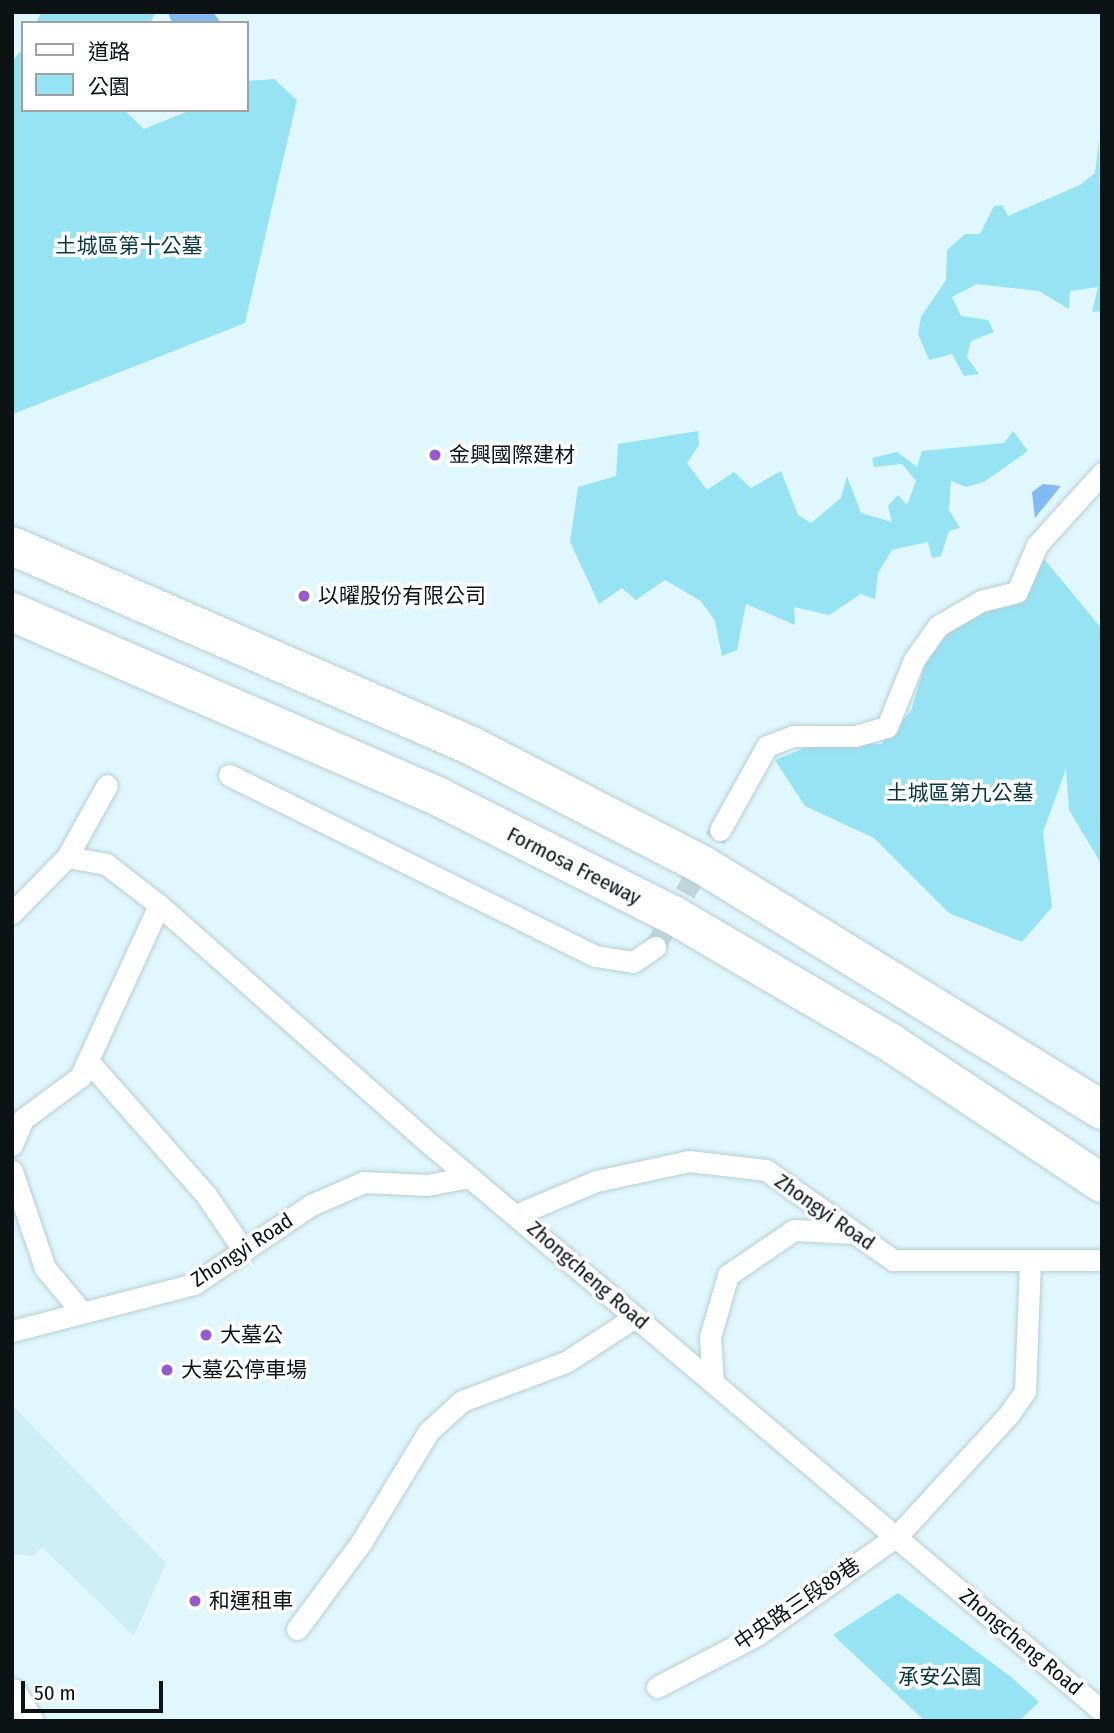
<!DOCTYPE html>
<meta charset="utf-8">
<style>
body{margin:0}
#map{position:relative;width:1114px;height:1733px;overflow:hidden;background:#dff7fd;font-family:"Fira Sans Condensed","Noto Sans TC",sans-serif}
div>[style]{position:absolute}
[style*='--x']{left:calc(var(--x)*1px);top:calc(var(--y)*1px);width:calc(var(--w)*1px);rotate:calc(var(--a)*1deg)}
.built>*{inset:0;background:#cceef4}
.green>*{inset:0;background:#96e3f4}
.water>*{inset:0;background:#83baf3}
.street-tunnel>*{height:21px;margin-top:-10.5px;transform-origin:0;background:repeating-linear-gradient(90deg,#bfd5da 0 21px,transparent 0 31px)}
.roads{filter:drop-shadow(0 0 2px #b7ced4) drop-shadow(0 0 2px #b7ced4)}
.street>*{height:21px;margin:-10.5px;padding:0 10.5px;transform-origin:10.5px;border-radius:10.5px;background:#fff}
.secondary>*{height:30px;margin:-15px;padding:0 15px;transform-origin:15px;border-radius:15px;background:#fff}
.highway>*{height:38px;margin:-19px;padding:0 19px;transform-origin:19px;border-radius:19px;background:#fff}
.dots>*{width:19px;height:19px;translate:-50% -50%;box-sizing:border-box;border:4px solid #fff;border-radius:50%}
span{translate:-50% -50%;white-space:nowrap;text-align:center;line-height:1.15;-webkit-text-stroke:7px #fff;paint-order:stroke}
.park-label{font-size:21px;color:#053841}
.poi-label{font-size:21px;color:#0b1315}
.left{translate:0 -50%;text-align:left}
.street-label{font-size:21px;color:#0b1315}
.frame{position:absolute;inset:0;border:14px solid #0b1315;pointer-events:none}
.legend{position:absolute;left:21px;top:21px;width:228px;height:91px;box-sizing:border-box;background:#fff;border:2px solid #9da1a1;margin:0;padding:9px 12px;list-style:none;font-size:21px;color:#0b1315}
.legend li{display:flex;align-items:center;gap:14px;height:35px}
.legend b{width:35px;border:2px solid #9da1a1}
.scale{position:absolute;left:21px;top:1681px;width:142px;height:32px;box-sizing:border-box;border:4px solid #0b1315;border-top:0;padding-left:9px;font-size:21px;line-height:24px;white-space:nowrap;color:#0b1315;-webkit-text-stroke:5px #fff;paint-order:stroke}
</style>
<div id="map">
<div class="built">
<div style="clip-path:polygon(12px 1405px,166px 1563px,134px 1636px,42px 1547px,34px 1556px,12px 1554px)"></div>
</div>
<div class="green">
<div style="clip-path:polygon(41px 12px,156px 12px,150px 23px,36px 23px)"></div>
<div style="clip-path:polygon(23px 49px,23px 110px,124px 110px,144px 129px,191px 110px,247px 110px,247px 81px,274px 79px,297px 100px,245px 323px,13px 414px,12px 61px)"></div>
<div style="clip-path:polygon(1099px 141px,1102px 311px,1092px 312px,1098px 287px,1070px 291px,1069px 309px,1039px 291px,977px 284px,952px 297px,961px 316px,988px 320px,994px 332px,971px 341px,967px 357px,979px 374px,964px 376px,952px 354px,929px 360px,918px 334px,921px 317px,946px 280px,947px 250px,965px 234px,980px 234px,994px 206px,1002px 205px,1008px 216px,1080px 185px,1095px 173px)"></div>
<div style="clip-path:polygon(698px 431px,699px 445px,687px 463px,707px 490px,734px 472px,751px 488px,781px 471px,798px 515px,811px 523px,841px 498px,847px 476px,861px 513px,892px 522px,888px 506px,898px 495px,907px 505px,916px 481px,902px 464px,874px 467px,872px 458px,897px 452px,917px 467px,922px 451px,1004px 443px,1013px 431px,1028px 451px,984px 482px,966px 487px,951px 481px,949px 510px,960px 528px,949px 531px,941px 556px,932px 558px,928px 542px,892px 550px,878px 573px,875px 599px,861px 594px,829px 615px,794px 607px,795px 625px,746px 604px,737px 650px,722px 656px,715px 621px,701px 601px,665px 580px,636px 600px,622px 588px,599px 604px,570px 542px,578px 487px,616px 476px,618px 444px)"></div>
<div style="clip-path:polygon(1040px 554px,1102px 629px,1102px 865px,1069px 810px,1066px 769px,1043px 832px,1052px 907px,1022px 942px,949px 913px,874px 838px,805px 806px,775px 760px,819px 742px,881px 744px,911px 711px,931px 644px,984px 607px)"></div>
<div style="clip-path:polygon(898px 1593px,1011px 1677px,1039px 1702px,1019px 1721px,925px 1721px,833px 1635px)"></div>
</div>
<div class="water">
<div style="clip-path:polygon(168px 12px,213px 12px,221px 23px,172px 23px)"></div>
<div style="clip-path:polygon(1043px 484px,1061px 486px,1035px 518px,1032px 492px)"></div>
</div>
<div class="street-tunnel">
<div style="--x:655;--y:947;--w:134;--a:-60.9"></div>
</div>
<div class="roads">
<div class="street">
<div style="--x:229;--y:775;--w:409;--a:26.3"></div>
<div style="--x:596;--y:956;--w:37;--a:9"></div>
<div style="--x:633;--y:962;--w:27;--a:-34"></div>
<div style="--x:720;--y:830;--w:96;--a:-60.8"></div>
<div style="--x:767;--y:746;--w:28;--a:-21"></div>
<div style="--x:793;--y:736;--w:62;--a:0"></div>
<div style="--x:855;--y:736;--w:33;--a:-16"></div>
<div style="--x:887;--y:727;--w:72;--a:-68.1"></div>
<div style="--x:914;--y:660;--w:42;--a:-54.8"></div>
<div style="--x:938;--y:626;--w:50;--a:-30.2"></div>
<div style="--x:981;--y:601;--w:37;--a:-14"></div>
<div style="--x:1017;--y:592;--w:51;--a:-66.9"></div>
<div style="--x:1037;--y:545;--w:97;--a:-47.9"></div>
<div style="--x:67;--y:857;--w:40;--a:10"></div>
<div style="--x:106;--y:864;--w:67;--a:37.7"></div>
<div style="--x:159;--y:905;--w:368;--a:41.4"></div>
<div style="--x:435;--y:1148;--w:873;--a:40.17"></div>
<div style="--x:12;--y:913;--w:78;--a:-45.5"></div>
<div style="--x:67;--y:857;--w:82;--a:-60.9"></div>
<div style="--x:88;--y:1061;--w:179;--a:48.6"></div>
<div style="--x:206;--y:1195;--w:68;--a:55.8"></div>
<div style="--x:12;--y:1145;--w:28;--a:-67"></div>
<div style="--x:23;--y:1119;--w:71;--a:-36.4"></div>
<div style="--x:80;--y:1077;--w:189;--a:-65.3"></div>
<div style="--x:12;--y:1171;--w:102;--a:71.2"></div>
<div style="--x:45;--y:1268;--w:55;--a:50.2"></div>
<div style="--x:518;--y:1214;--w:85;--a:-22.9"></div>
<div style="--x:596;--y:1181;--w:95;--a:-12.1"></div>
<div style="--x:689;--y:1161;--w:78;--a:6.7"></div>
<div style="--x:766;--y:1170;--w:156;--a:35.3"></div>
<div style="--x:893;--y:1260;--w:204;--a:0"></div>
<div style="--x:12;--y:1331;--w:188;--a:-14.5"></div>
<div style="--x:194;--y:1284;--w:141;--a:-34"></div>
<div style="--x:311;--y:1205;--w:58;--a:-23.5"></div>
<div style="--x:364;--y:1182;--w:63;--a:2.7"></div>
<div style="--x:427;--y:1185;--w:43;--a:-10.8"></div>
<div style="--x:713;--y:1382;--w:45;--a:-93.8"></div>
<div style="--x:710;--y:1337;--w:65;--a:-73.8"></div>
<div style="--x:728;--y:1275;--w:80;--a:-34.3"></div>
<div style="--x:794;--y:1230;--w:59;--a:2.9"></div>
<div style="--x:297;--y:1629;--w:109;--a:-53.5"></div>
<div style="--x:362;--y:1541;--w:129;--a:-58.7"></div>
<div style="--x:429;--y:1431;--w:45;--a:-42.3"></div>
<div style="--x:462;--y:1401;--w:111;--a:-20.6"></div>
<div style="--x:566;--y:1362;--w:82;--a:-33.1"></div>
<div style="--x:657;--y:1687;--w:113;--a:-27.5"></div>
<div style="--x:757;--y:1635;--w:171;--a:-35.3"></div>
<div style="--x:897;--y:1536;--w:166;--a:-47.4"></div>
<div style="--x:1009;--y:1414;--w:28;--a:-55"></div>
<div style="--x:1025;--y:1391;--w:131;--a:-87.8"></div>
</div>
<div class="secondary">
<div style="--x:12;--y:1694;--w:31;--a:59"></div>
</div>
<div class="highway">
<div style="--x:12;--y:546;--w:502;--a:23.5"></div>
<div style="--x:472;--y:746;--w:261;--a:27.3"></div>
<div style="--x:704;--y:866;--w:467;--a:31.5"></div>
<div style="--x:12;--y:612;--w:465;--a:23.4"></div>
<div style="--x:439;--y:797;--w:262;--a:26.8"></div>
<div style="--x:673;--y:915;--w:253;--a:30.4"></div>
<div style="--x:891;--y:1043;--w:253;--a:33.6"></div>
</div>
</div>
<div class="dots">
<div style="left:435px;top:455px;background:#9559d0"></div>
<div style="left:304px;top:596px;background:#9559d0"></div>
<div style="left:206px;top:1335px;background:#9559d0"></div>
<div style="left:167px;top:1370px;background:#9559d0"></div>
<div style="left:195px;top:1601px;background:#9559d0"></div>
</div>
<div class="park-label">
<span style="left:129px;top:246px">土城區第十公墓</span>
<span style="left:960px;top:793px">土城區第九公墓</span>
<span style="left:940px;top:1677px">承安公園</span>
</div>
<div class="poi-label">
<span class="left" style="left:449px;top:455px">金興國際建材</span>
<span class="left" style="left:318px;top:596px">以曜股份有限公司</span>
<span class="left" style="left:220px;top:1335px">大墓公</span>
<span class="left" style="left:181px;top:1370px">大墓公停車場</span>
<span class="left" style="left:209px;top:1601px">和運租車</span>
</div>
<div class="street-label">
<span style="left:574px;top:866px;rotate:27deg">Formosa Freeway</span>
<span style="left:825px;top:1212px;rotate:35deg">Zhongyi Road</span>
<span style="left:242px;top:1250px;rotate:-33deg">Zhongyi Road</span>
<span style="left:588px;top:1275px;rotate:41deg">Zhongcheng Road</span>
<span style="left:797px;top:1604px;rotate:-34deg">中央路三段89巷</span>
<span style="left:1021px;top:1642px;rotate:40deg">Zhongcheng Road</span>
</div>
<div class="frame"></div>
<ul class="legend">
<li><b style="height:9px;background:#fff"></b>道路</li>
<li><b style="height:19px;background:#96e3f4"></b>公園</li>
</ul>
<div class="scale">50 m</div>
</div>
